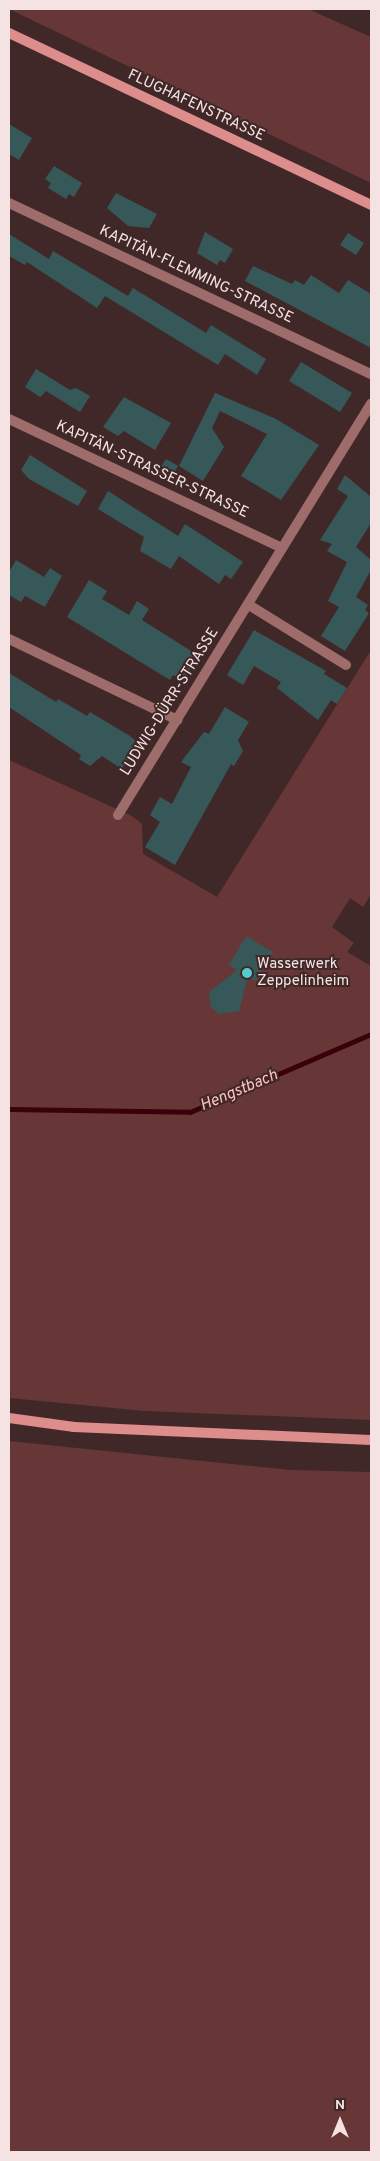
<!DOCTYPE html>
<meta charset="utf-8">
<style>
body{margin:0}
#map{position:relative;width:380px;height:2161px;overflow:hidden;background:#412828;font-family:Overpass,sans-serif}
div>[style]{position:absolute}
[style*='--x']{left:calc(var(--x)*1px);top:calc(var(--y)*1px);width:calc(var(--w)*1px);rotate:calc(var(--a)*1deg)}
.green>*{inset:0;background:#673737}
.stream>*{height:5px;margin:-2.5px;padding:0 2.5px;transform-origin:2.5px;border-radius:2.5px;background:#390109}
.building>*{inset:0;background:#375859}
.street>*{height:10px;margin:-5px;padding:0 5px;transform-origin:5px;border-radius:5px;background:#9f6c6c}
.secondary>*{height:10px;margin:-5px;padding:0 5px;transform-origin:5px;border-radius:5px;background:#de8d8d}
.dots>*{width:14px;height:14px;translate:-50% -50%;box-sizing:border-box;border:2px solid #412828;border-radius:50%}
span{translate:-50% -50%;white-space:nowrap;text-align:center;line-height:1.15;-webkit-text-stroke:4px #412828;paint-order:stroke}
.street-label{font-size:15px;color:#f4e3e2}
.poi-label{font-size:15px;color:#f4e3e2}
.left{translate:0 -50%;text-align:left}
.water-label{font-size:16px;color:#fec2c1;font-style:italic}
.frame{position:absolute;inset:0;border:10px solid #f4e3e2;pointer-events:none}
.north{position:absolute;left:315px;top:2096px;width:50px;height:50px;-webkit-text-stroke:4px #412828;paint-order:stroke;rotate:0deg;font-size:14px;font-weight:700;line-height:20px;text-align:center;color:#f4e3e2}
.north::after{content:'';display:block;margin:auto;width:18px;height:22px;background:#f4e3e2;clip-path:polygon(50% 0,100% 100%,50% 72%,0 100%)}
</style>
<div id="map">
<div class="green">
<div style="clip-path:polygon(9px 9px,308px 9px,371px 37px,371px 183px)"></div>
<div style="clip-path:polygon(371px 650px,371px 894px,363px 907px,350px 898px,332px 927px,354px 943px,347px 952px,371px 966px,371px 1420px,145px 1411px,9px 1398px,9px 760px,132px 816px,142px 824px,143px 854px,217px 897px)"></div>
<div style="clip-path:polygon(9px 1441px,291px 1470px,371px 1472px,371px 2152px,9px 2152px)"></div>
</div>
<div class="stream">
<div style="--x:9;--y:1109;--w:181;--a:0.9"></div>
<div style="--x:190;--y:1112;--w:197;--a:-23.3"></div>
</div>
<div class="building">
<div style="clip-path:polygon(9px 124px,32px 138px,19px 160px,9px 154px)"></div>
<div style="clip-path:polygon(54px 166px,82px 183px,74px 197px,69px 194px,66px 199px,48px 188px,51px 183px,45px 179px)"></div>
<div style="clip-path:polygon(116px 193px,157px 214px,149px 228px,128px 226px,107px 208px)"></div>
<div style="clip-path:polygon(205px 232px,233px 249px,225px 263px,220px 260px,217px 265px,197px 253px)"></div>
<div style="clip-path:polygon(348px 233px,364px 243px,356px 255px,340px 245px)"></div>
<div style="clip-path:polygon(9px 234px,49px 259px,53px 251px,128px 296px,133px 288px,206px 333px,211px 325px,266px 359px,257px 375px,225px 354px,218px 365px,105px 296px,97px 308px,27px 262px,25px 265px,9px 256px)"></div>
<div style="clip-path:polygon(253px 266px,292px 284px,295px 280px,304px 285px,311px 275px,339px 293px,348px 280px,371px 294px,371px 348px,245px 281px)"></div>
<div style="clip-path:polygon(301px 362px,352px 393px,340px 412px,289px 381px)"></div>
<div style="clip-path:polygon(36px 369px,70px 390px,76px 388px,90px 396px,80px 412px,46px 391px,40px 397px,25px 387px)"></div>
<div style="clip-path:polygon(215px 393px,276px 419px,319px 445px,281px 500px,241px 476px,267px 434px,220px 411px,212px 428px,224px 447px,203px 481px,179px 466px)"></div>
<div style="clip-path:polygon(124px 397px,171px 423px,155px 450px,124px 431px,118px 436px,103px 427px)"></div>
<div style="clip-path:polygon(30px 455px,87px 491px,78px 506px,29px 479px,21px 470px)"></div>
<div style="clip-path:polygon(166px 459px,178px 466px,169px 481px,157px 473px)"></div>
<div style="clip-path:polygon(345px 475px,371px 497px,371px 523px,356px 547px,371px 560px,371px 570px,356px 597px,368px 605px,365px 610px,369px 613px,345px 651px,321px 636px,339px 607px,328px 601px,347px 562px,327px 551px,332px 544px,320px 540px,348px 496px,337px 489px)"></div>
<div style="clip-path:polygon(108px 491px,178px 536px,185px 524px,243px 562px,231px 579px,225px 575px,219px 584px,179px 556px,171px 569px,140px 551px,144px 537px,98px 509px)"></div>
<div style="clip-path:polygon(16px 560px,44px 577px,50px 568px,62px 576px,45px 607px,25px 596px,21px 602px,9px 595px,9px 572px)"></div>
<div style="clip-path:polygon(89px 580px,107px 591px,102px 599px,129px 615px,137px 601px,149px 609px,142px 620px,199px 656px,183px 681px,173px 675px,170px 680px,67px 617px)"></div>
<div style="clip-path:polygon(254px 630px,326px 671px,324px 674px,347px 688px,337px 704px,331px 700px,318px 720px,277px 688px,281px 682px,254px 666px,243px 685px,227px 675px)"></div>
<div style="clip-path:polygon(9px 673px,56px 702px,58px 699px,87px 716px,90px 712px,130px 736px,138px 743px,122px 769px,102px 756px,90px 766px,79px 759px,81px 755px,9px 707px)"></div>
<div style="clip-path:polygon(225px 707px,249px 722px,238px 740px,243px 751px,234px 766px,231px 764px,175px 865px,145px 847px,160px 822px,150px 815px,160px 797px,172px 804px,191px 767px,181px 762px,204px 732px,209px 734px)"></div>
<div style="clip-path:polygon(246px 936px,273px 952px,255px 981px,248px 977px,239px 1011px,219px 1014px,211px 1007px,209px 992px,237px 970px,229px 965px)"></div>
</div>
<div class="street">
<div style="--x:9;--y:203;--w:400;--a:25.3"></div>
<div style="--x:9;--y:419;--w:302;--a:25.3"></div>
<div style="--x:249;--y:605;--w:114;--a:31.7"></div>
<div style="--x:9;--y:639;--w:187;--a:25.7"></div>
<div style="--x:118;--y:815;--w:483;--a:-58.4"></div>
</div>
<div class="secondary">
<div style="--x:9;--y:33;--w:401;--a:25.4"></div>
<div style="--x:9;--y:1418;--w:66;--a:7.9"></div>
<div style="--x:74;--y:1427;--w:297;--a:2.5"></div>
</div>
<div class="dots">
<div style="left:247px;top:973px;background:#52cdce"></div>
</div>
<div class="street-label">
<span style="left:196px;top:106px;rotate:25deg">FLUGHAFENSTRASSE</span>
<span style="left:196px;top:275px;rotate:25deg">KAPITÄN-FLEMMING-STRASSE</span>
<span style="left:152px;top:470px;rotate:25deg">KAPITÄN-STRASSER-STRASSE</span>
<span style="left:170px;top:702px;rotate:-58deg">LUDWIG-DÜRR-STRASSE</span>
</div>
<div class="poi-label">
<span class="left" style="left:257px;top:973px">Wasserwerk<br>Zeppelinheim</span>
</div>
<div class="water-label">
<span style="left:239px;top:1091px;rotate:-23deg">Hengstbach</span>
</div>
<div class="frame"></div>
<div class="north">N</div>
</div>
